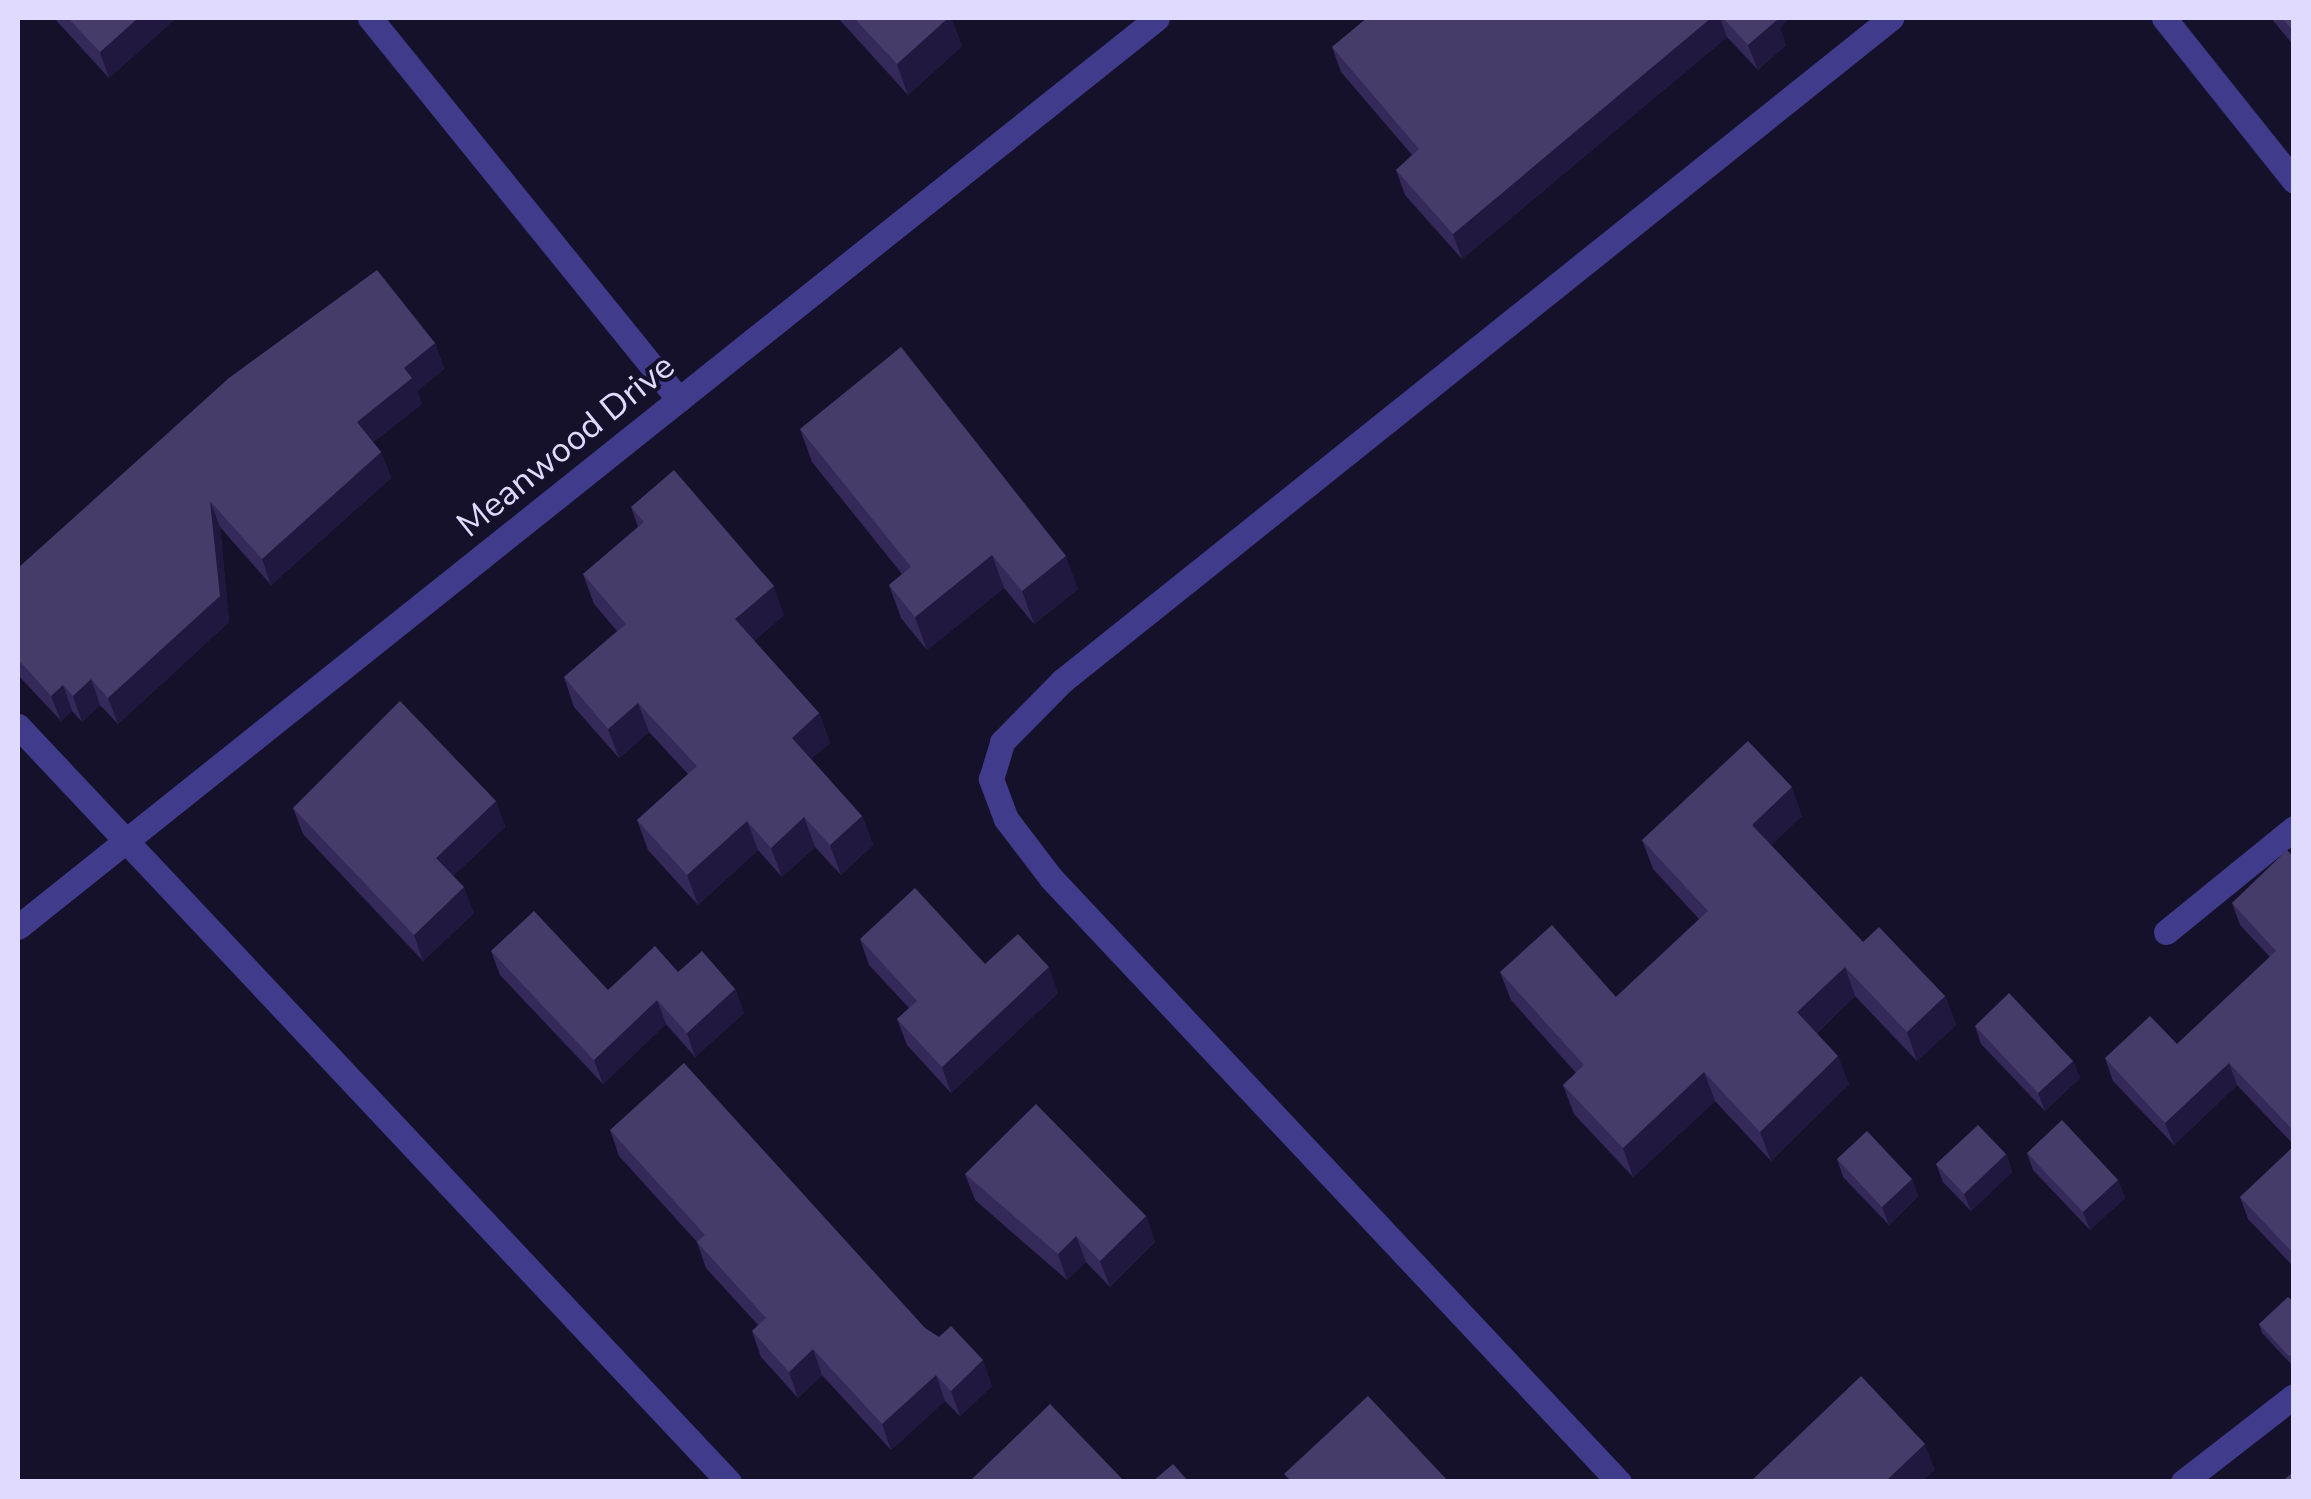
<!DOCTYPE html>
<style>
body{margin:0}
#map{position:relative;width:2311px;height:1499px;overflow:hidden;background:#16112b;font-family:"Nunito Sans",sans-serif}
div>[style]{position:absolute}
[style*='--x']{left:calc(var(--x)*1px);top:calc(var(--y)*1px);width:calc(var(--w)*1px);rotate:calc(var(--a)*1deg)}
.minor>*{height:25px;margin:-12.5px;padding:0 12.5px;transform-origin:12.5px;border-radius:12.5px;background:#403b8b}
.wall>*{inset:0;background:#342959}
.shaded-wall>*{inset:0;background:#20183f}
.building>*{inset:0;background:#463c6a}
span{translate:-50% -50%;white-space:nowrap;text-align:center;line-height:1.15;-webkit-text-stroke:8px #16112b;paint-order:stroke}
.street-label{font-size:35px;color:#e0daff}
.frame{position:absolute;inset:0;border:20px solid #e0daff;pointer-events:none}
</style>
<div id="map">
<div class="minor">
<div style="--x:370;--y:18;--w:491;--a:51"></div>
<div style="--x:2164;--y:18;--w:208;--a:51.4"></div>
<div style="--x:18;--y:726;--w:1038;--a:46.76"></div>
<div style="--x:18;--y:927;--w:1457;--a:-38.59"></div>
<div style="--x:2166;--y:932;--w:165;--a:-39.1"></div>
<div style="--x:1619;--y:1482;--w:829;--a:-133.24"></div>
<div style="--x:1051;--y:878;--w:74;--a:-127.3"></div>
<div style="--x:1006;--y:819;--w:43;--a:-110.6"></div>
<div style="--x:991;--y:779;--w:39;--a:-73"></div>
<div style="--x:1002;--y:742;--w:86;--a:-45.5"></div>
<div style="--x:1062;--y:681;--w:1062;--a:-38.65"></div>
<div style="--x:2183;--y:1482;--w:140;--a:-37.8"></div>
</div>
<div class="wall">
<div style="clip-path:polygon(54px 18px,176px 18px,109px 78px)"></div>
<div style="clip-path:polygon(838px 18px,951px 18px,962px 46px,908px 95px)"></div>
<div style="clip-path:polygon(1367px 18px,1789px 18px,1780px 28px,1786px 45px,1758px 70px,1727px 37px,1462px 259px,1405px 195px,1396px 170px,1412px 155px,1341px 72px,1332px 47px)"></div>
<div style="clip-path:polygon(2271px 18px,2294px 18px,2294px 46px)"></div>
<div style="clip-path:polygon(435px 343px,444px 369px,417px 391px,422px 404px,373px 442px,381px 452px,391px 478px,271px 585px,220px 527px,229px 622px,118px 724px,100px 705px,82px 722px,72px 711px,61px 721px,18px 675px,18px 568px)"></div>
<div style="clip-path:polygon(800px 429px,1078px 589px,1034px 624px,1004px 588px,927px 650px,901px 618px,889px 585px,902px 574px,812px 462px)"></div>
<div style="clip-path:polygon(631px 507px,784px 615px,754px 641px,819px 713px,830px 743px,811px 759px,862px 816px,873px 845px,841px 875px,815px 847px,782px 877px,758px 850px,698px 905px,648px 850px,637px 820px,688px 774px,649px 732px,619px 758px,574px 707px,564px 677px,617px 631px,594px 604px,583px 574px,638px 527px)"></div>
<div style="clip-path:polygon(496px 801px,505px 827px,453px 876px,474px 913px,423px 961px,303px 834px,293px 808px)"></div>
<div style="clip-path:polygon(1802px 816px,1771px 845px,1863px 942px,1945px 996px,1956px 1025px,1917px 1061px,1855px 996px,1817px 1033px,1849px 1084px,1771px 1161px,1715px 1101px,1633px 1177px,1574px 1114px,1563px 1085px,1576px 1073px,1511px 1000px,1500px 972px,1616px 997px,1699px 919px,1653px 869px,1642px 840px)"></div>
<div style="clip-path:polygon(2294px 857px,2294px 1145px,2237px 1085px,2174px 1145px,2113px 1081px,2105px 1058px,2177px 1044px,2270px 957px,2240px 925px,2232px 903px)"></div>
<div style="clip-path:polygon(860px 939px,985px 964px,1058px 993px,951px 1093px,907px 1045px,897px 1019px,909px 1008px,869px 965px)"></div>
<div style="clip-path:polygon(491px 951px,608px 990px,678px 972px,735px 989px,744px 1013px,695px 1057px,666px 1024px,603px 1084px,500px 975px)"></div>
<div style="clip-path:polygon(1975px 1026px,2073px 1061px,2080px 1078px,2045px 1111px,1981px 1044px)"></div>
<div style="clip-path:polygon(610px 1130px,925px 1328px,992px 1386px,960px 1416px,945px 1401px,891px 1450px,822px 1375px,798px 1398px,761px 1357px,752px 1331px,758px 1325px,706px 1268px,697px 1242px,619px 1156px)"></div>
<div style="clip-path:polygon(2294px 1146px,2294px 1267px,2248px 1219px,2240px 1197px)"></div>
<div style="clip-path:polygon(2027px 1153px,2118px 1180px,2125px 1198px,2090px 1230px,2033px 1170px)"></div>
<div style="clip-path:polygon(2006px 1154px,2012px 1172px,1971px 1211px,1943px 1182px,1936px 1164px)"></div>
<div style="clip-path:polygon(1837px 1159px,1912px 1179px,1918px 1196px,1889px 1225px,1843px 1177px)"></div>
<div style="clip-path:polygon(965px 1174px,1146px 1216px,1155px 1242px,1110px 1287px,1086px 1262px,1067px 1280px,975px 1200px)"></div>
<div style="clip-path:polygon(2294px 1302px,2294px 1364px,2292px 1365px,2262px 1333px,2259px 1324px)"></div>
</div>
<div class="shaded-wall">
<div style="clip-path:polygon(138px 18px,176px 18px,109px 78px,100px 52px)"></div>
<div style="clip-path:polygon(948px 18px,951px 18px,962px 46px,908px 95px,897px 64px)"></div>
<div style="clip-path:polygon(1711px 18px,1720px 18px,1727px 37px,1462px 259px,1453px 234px)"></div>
<div style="clip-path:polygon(1769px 18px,1789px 18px,1780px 28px,1786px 45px,1758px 70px,1748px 45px)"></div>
<div style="clip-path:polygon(435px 343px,444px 369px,417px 391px,422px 404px,366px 448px,357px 422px,404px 368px)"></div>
<div style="clip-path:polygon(381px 452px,391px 478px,271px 585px,262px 559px)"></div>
<div style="clip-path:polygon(210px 501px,220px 527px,229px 622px,118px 724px,108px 698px)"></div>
<div style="clip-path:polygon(992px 555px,1004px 588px,927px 650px,915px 617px)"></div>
<div style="clip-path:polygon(1066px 556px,1078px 589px,1034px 624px,1022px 591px)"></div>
<div style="clip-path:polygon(774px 586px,784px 615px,745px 649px,735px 619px)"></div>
<div style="clip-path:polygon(91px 679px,100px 705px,82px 722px,73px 696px)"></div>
<div style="clip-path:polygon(63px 685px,72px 711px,61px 721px,51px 696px)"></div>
<div style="clip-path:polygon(638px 703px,649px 732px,619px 758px,608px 729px)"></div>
<div style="clip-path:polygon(819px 713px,830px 743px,802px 767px,792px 738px)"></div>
<div style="clip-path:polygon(1792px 787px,1802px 816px,1763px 853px,1752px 825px)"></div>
<div style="clip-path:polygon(496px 801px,505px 827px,445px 884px,436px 858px)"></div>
<div style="clip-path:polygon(862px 816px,873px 845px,841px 875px,830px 845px)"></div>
<div style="clip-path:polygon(804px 817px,815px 847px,782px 877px,771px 848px)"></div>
<div style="clip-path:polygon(747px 821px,758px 850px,698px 905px,687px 875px)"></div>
<div style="clip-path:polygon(464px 887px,474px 913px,423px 961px,414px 935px)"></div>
<div style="clip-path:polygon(1049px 967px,1058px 993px,951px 1093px,942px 1067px)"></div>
<div style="clip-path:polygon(1845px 967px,1855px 996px,1808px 1041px,1797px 1012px)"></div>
<div style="clip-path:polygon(735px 989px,744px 1013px,695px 1057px,687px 1033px)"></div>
<div style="clip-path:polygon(1945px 996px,1956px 1025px,1917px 1061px,1907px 1032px)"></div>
<div style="clip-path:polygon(657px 1000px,666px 1024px,603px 1084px,594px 1060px)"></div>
<div style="clip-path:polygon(1838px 1056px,1849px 1084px,1771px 1161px,1760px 1132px)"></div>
<div style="clip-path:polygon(2073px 1061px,2080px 1078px,2045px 1111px,2038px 1093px)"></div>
<div style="clip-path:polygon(2229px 1063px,2237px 1085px,2174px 1145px,2165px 1123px)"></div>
<div style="clip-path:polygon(1704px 1072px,1715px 1101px,1633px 1177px,1623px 1148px)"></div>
<div style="clip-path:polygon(2006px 1154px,2012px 1172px,1971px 1211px,1964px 1194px)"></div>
<div style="clip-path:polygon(1912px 1179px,1918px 1196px,1889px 1225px,1882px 1207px)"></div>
<div style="clip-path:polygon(2118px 1180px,2125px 1198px,2090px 1230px,2083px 1212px)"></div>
<div style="clip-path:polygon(1146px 1216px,1155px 1242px,1110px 1287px,1100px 1261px)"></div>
<div style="clip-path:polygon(1076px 1236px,1086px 1262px,1067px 1280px,1058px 1254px)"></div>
<div style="clip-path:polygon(813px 1349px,822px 1375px,798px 1398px,789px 1372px)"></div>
<div style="clip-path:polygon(983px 1360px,992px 1386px,960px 1416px,951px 1391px)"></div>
<div style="clip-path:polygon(936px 1375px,945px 1401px,891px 1450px,882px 1424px)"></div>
<div style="clip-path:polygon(1925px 1444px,1935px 1470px,1922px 1482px,1885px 1482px)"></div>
</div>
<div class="building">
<div style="clip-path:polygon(68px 18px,138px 18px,100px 52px)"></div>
<div style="clip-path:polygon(854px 18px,948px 18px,897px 64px)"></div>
<div style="clip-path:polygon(1367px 18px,1711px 18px,1453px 234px,1396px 170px,1419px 149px,1332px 47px)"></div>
<div style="clip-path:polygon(1723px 18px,1775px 18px,1777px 20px,1748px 45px)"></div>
<div style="clip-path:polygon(2282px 18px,2294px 18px,2294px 32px)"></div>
<div style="clip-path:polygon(377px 270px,435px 343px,404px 368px,412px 378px,357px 422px,381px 452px,262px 559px,210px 501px,220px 596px,108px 698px,91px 679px,73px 696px,63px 685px,51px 696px,18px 659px,18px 568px,229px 378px)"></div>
<div style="clip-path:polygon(901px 347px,1066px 556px,1022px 591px,992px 555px,915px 617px,889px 585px,911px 567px,800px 429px)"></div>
<div style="clip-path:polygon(674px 470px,774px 586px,735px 619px,819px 713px,792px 738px,862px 816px,830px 845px,804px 817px,771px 848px,747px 821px,687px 875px,637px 820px,697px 766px,638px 703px,608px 729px,564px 677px,626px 624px,583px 574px,644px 522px,631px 507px)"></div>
<div style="clip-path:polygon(400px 701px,496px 801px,436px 858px,464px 887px,414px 935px,293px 808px)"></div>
<div style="clip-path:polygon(1748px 741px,1792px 787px,1752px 825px,1863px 942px,1879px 927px,1945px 996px,1907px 1032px,1845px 967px,1797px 1012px,1838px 1056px,1760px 1132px,1704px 1072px,1623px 1148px,1563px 1085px,1584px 1065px,1500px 972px,1552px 925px,1616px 997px,1708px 911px,1642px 840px)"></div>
<div style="clip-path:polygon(2287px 850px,2294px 857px,2294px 1131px,2229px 1063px,2165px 1123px,2105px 1058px,2150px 1016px,2177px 1044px,2276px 951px,2232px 903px)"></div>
<div style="clip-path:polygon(915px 888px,985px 964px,1018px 934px,1049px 967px,942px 1067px,897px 1019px,917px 1001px,860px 939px)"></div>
<div style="clip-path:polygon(534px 911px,608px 990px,655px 946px,678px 972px,702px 951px,735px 989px,687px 1033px,657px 1000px,594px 1060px,491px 951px)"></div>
<div style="clip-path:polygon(2009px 993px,2073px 1061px,2038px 1093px,1975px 1026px)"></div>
<div style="clip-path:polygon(684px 1063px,925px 1328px,939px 1337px,951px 1326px,983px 1360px,951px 1391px,936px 1375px,882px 1424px,813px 1349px,789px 1372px,752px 1331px,766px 1318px,697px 1242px,705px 1235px,610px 1130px)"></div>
<div style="clip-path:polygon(1036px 1104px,1146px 1216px,1100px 1261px,1076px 1236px,1058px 1254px,965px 1174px)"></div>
<div style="clip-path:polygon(2062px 1120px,2118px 1180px,2083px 1212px,2027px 1153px)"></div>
<div style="clip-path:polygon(1978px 1125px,2006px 1154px,1964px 1194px,1936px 1164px)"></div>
<div style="clip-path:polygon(1867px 1131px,1912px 1179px,1882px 1207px,1837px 1159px)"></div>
<div style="clip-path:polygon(2294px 1146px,2294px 1254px,2240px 1197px)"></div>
<div style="clip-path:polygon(2288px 1297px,2294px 1302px,2294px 1352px,2289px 1356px,2259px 1324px)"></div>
<div style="clip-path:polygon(1861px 1376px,1925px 1444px,1885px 1482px,1750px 1482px)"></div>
<div style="clip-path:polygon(1368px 1396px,1449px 1482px,1292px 1482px,1284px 1474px)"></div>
<div style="clip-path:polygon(1050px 1404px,1125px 1482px,975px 1482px,972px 1479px)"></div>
<div style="clip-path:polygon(1173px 1464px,1189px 1482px,1152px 1482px)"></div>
<div style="clip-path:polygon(2294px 1471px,2294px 1482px,2282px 1482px)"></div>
</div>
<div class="street-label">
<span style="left:566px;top:446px;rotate:-39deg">Meanwood Drive</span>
</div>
<div class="frame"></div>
</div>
